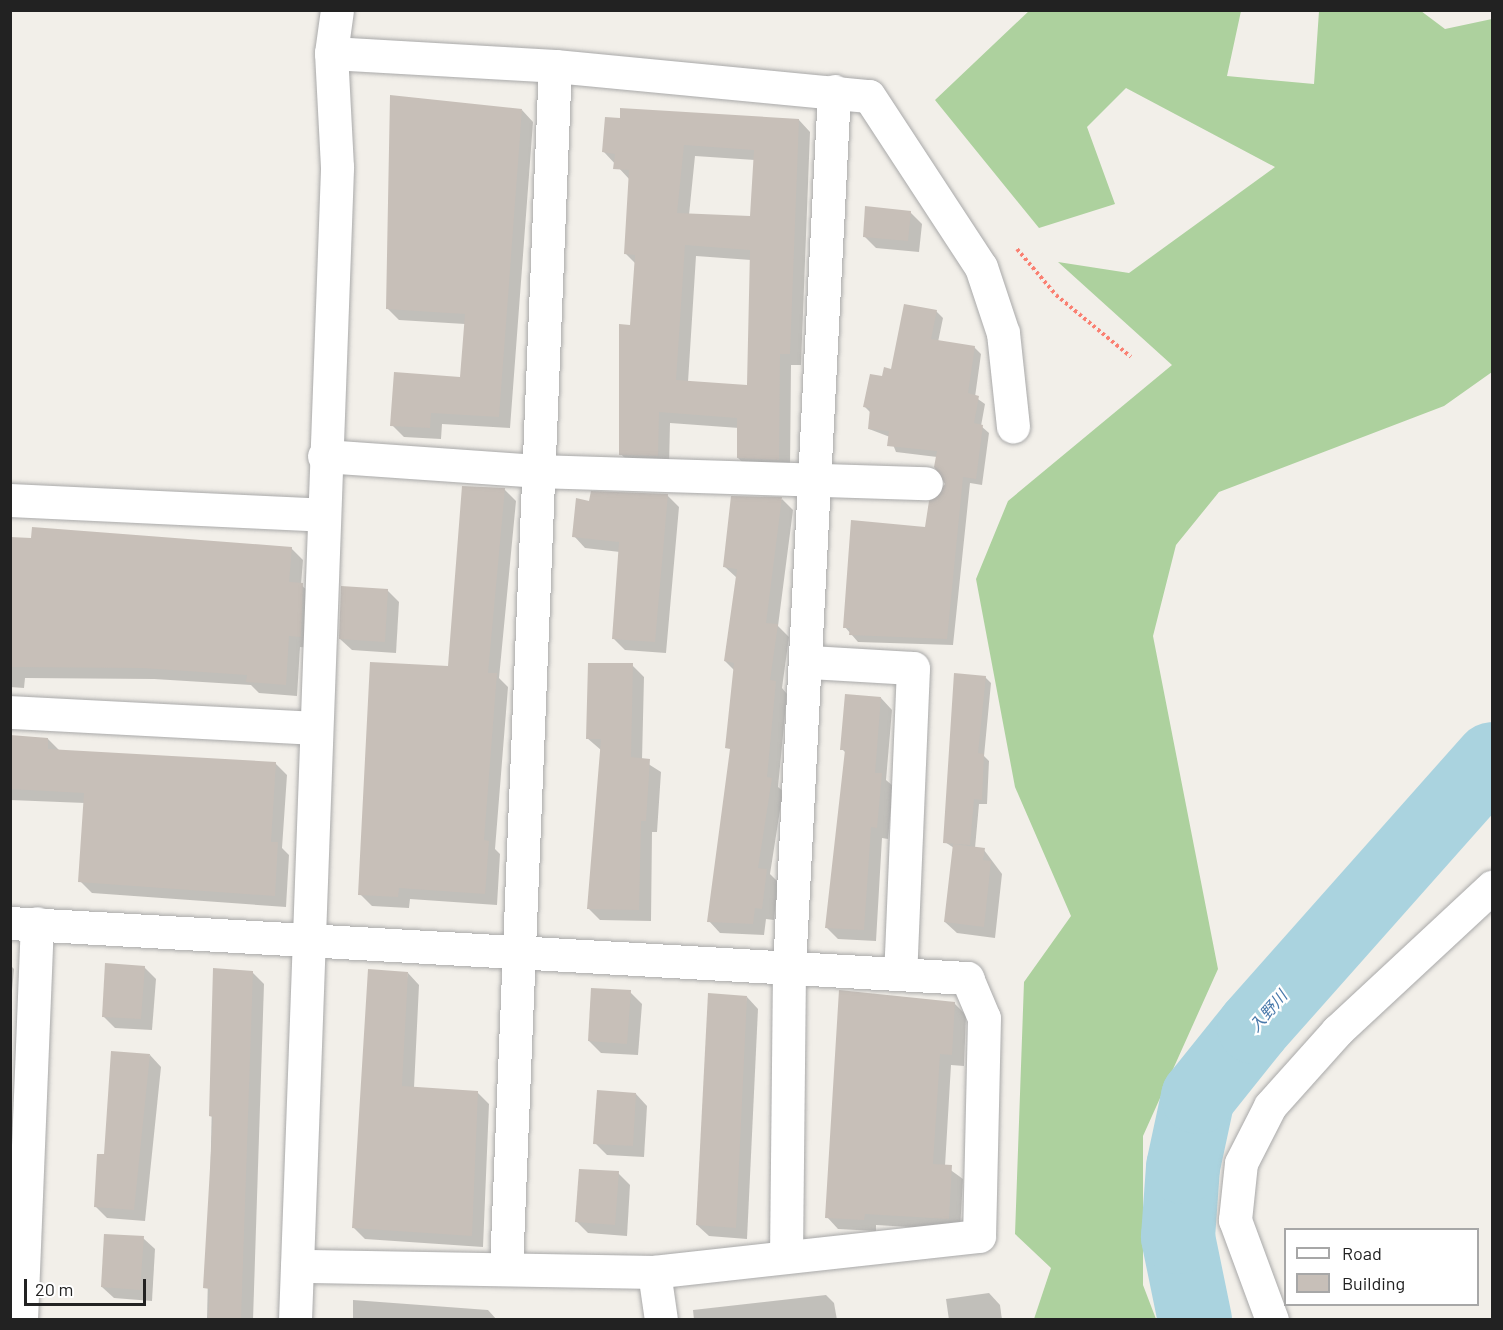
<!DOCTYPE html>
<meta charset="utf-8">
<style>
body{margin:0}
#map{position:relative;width:1503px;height:1330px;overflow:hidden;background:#f2efe9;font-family:Barlow,"Noto Sans JP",sans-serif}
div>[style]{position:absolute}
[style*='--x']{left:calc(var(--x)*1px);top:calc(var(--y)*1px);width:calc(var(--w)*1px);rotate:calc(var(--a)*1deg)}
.forest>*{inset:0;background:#add19e}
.shadow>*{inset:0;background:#0003}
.river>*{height:74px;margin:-37px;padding:0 37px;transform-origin:37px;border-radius:37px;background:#aad3df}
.building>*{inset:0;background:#c7bfb8}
.path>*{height:4px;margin-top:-2px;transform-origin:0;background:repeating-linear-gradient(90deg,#fa8072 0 3px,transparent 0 6px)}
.roads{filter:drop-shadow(0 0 2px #a9a9a9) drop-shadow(0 0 2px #a9a9a9)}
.minor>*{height:33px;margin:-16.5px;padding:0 16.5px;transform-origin:16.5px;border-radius:16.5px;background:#fff}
span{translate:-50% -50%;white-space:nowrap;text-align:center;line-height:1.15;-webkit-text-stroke:4.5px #fff;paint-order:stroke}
.water-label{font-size:16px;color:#4a7aab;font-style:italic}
.frame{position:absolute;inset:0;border:12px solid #222;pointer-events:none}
.legend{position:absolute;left:1284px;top:1228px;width:195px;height:78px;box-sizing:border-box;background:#fff;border:2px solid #a7a7a7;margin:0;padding:8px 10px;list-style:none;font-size:18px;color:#222}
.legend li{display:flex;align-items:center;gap:12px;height:30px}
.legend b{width:30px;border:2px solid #a7a7a7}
.scale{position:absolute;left:24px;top:1279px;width:122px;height:27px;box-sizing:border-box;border:3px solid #222;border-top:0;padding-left:8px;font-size:18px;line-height:21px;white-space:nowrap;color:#222;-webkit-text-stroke:4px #fff;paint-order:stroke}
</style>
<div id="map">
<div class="forest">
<div style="clip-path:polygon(1030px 10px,1241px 11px,1227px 76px,1314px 84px,1319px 11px,1421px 11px,1445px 29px,1492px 19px,1492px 372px,1444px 406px,1219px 492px,1176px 545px,1153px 636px,1218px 969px,1143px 1136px,1143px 1285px,1156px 1319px,1034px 1319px,1051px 1268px,1015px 1234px,1024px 982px,1071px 916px,1015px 787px,976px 579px,1008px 501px,1172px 365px,1058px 262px,1129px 273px,1275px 167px,1126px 88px,1087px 127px,1115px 204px,1039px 228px,935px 100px)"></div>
</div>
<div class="shadow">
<div style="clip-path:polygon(522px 110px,533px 122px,510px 428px,442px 424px,441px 439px,404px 437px,392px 425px,462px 378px,465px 324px,399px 320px,387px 308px)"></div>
<div style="clip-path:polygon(evenodd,799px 120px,810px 132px,801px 365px,791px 365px,790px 470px,750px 469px,738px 458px,739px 428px,670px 423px,669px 467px,632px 466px,621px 454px,636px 264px,626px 254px,630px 180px,604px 152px,799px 120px,695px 156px,755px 160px,752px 218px,689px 215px,695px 156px,799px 120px,696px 256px,751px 260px,748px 386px,688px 382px,696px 256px)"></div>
<div style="clip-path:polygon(910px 212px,922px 224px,919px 252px,876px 248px,864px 236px)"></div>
<div style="clip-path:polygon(936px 311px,943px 318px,938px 342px,974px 347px,981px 354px,975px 397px,985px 404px,981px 426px,989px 433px,982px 485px,970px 483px,953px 645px,858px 642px,845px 627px,927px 529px,946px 484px,937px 457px,896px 452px,890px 437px,869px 429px,871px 413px,865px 407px)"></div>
<div style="clip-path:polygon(504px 489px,516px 501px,499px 678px,508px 687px,495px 849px,500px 854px,497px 905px,410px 899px,409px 908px,372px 906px,360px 894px,450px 668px)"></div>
<div style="clip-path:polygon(667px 495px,679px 507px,666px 653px,625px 650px,614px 639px,620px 552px,585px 548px,574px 536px,591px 502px)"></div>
<div style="clip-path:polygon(782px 499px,793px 510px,778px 626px,789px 637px,782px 688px,787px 694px,778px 787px,783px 791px,770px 874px,778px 882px,774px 920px,766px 919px,764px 935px,720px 933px,709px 921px,731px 752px,734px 670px,725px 661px,737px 578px,725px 567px)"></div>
<div style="clip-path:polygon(10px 539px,291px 548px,303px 560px,301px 585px,314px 596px,312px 648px,300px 647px,297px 696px,259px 693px,251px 685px,154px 679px,25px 678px,24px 688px,10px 687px)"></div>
<div style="clip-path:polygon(387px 590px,399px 602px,396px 653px,352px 650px,340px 639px)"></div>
<div style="clip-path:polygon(632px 665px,644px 677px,642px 760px,661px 772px,657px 832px,652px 832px,651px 921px,600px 920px,588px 908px,601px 750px,587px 738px)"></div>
<div style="clip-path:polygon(985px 677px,991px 683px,984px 756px,989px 761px,987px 804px,979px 804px,975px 848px,984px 850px,1002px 874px,995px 938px,957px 933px,945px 922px,954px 848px,945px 842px)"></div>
<div style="clip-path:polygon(881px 698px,892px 710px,886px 780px,893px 786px,888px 839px,882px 838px,876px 941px,838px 939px,826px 927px,847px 754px,842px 749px)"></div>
<div style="clip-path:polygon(10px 737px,48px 739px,60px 751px,275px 763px,287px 775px,282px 848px,289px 855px,286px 907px,92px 893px,80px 881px,85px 803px,10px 800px)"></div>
<div style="clip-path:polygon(10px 965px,14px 969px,10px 1012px)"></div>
<div style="clip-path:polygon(144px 967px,156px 979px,152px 1030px,115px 1028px,103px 1016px)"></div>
<div style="clip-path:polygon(215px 970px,252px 972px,264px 984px,253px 1320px,207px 1320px)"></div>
<div style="clip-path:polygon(408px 973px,419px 985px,414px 1088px,477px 1092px,489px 1104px,483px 1247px,365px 1239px,353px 1227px)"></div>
<div style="clip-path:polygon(630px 992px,642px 1004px,638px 1055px,601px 1053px,589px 1041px)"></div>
<div style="clip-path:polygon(747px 997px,758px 1009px,747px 1239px,709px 1236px,697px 1225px)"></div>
<div style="clip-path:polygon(954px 1003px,966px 1015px,964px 1066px,951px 1065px,945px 1166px,963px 1179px,960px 1230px,876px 1225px,876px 1231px,838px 1229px,827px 1217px)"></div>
<div style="clip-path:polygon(150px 1055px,161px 1067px,145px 1221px,107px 1218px,95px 1206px,106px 1156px)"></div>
<div style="clip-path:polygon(636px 1094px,647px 1106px,644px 1157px,607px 1155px,595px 1143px)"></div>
<div style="clip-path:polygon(618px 1173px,630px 1185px,627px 1236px,588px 1233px,577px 1222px)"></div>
<div style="clip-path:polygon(143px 1238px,155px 1249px,152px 1301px,114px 1298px,102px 1287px)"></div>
<div style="clip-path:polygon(989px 1293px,1000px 1305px,1002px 1320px,949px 1320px,946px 1299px)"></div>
<div style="clip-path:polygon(826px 1295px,834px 1303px,837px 1320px,694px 1320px,693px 1310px)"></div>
<div style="clip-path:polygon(353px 1300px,488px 1310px,497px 1320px,353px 1320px)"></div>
</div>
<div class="river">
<div style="--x:1195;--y:1320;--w:85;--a:-101.6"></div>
<div style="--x:1178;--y:1237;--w:70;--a:-85.9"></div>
<div style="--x:1183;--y:1167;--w:72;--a:-77.9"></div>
<div style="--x:1198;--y:1097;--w:90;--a:-51.3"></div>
<div style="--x:1254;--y:1027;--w:358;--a:-48.4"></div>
</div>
<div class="building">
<div style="clip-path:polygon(390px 95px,522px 109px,499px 417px,431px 413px,430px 428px,390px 426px,394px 372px,460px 377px,465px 314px,386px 309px)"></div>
<div style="clip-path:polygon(evenodd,620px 108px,799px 119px,790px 354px,780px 354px,779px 460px,737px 458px,737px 418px,659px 412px,658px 456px,619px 455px,619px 324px,630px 325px,635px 255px,624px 254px,629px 170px,613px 169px,615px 154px,602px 152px,605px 117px,620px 118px,620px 108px,684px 145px,754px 150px,750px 216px,677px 213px,684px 145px,620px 108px,685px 245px,750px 250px,747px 385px,676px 380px,685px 245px)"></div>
<div style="clip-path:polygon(865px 206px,911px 211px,908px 241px,863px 237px)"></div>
<div style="clip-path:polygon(904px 304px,937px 310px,931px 339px,975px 346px,968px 393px,979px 396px,974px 423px,983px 425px,976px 479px,963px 477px,947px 639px,849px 635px,850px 628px,843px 628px,851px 520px,925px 527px,929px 501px,945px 484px,934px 467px,937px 451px,887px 446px,889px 431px,868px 429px,870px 408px,863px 407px,870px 374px,882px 376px,884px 367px,891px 369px)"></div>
<div style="clip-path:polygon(462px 486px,505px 488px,488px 673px,497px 673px,484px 840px,489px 841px,485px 894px,399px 888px,398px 897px,358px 895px,370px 662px,448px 666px)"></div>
<div style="clip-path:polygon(591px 491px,668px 494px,655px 642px,612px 639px,619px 542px,572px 537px,576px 498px,589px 501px)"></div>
<div style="clip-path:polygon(731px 496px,782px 497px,766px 623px,778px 624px,770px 680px,776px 681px,767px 777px,772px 778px,758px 868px,767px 869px,762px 909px,755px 908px,753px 924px,707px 922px,730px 749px,725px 748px,734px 663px,724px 661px,737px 569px,723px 567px)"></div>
<div style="clip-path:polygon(32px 527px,292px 547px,289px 582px,303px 583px,301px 637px,289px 636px,286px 685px,246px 682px,247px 675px,142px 668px,10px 667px,10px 537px,31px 538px)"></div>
<div style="clip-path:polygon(341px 586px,388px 589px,385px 642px,339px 639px)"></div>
<div style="clip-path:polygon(588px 663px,633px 663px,631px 757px,650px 759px,646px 821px,641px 821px,639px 910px,587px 909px,601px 739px,586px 739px)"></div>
<div style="clip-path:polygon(954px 673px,986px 676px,978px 753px,984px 754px,982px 800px,974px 799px,970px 845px,943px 843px)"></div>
<div style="clip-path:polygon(845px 694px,881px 697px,875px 773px,882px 773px,877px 828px,871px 827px,864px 930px,825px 928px,845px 750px,840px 750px)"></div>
<div style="clip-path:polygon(10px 735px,48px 738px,48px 749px,276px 762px,271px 842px,278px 842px,275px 896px,78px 882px,84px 793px,10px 789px)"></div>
<div style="clip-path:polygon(953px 844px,985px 848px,983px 860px,991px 861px,984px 927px,944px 922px)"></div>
<div style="clip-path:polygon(105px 963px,145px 966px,141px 1019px,102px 1017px)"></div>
<div style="clip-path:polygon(213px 968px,253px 971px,241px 1320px,208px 1320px,210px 1289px,203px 1288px,213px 1117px,209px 1116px)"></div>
<div style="clip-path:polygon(368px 969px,408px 972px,402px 1086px,478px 1091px,472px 1236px,352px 1228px)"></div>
<div style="clip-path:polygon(591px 988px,631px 990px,627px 1044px,588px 1041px)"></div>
<div style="clip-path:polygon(839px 990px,955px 1002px,952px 1055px,940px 1054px,933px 1164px,952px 1165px,949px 1219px,865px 1214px,864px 1220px,825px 1218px)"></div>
<div style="clip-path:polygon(708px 993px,747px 996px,736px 1228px,696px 1225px)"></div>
<div style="clip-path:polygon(111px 1051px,150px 1054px,134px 1210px,94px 1207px,97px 1154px,104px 1154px)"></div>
<div style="clip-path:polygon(597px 1090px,636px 1093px,633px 1146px,593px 1144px)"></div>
<div style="clip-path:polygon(579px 1169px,619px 1171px,615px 1225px,575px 1222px)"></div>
<div style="clip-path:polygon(104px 1234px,144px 1236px,140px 1290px,101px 1287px)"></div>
</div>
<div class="path">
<div style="--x:1017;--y:249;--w:60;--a:49.7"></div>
<div style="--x:1056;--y:295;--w:97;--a:39.6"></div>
</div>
<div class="roads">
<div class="minor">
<div style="--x:331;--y:53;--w:224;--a:3.3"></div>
<div style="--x:555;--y:66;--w:315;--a:5.5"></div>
<div style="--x:869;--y:96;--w:204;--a:56.8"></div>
<div style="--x:981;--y:267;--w:70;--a:71.6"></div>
<div style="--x:1003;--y:333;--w:94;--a:83.9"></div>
<div style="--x:324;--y:456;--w:213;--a:4"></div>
<div style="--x:536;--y:471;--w:390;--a:1.8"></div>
<div style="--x:10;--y:500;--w:313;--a:2.7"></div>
<div style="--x:809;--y:662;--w:104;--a:3.3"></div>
<div style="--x:913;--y:668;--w:304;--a:92.4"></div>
<div style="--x:10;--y:712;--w:305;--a:3"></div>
<div style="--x:10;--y:923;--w:959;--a:3.29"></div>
<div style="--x:967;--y:978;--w:43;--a:67"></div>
<div style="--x:984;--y:1018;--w:218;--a:91.3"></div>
<div style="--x:979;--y:1236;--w:327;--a:173.7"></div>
<div style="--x:654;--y:1272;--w:357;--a:-179"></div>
<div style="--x:786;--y:1256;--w:288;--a:-89.4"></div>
<div style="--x:789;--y:968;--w:878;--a:-87.06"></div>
<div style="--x:506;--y:1268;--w:1203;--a:-87.67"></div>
<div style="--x:654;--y:1272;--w:49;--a:81.7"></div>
<div style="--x:21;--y:1320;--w:397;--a:-87.7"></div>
<div style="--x:295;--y:1320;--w:1154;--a:-87.91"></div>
<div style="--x:337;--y:167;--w:114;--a:-93"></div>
<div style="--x:331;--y:53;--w:43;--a:-82.1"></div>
<div style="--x:1272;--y:1320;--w:107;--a:-110.3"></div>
<div style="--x:1235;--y:1220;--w:57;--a:-84"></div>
<div style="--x:1241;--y:1163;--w:64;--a:-63"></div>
<div style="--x:1270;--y:1106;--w:101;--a:-48.2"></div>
<div style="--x:1337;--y:1031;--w:212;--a:-42.9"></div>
</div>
</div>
<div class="water-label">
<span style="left:1268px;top:1011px;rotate:-49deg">入野川</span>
</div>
<div class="frame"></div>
<ul class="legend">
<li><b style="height:8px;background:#fff"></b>Road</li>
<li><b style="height:16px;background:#c7bfb8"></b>Building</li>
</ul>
<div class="scale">20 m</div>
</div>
